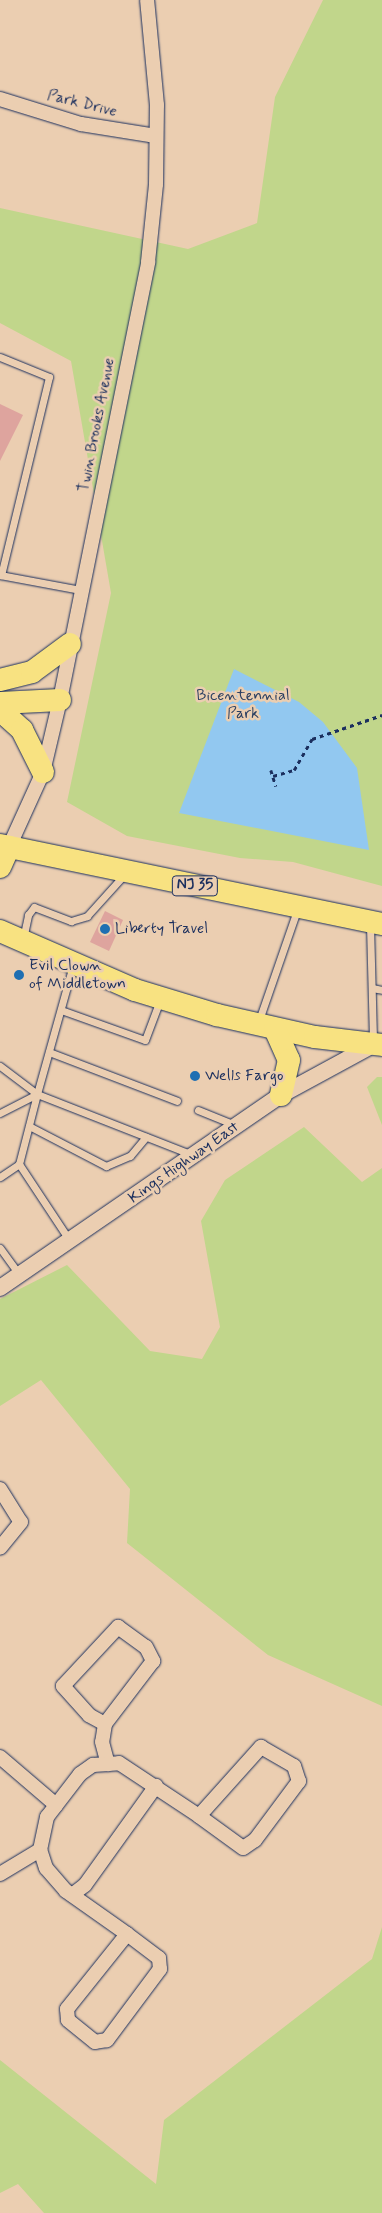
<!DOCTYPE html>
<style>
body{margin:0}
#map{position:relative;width:382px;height:2213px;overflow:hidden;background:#ebceb1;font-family:Mynerve,sans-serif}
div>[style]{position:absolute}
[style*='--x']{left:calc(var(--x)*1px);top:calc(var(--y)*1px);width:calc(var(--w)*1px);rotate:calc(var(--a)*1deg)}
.green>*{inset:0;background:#c1d68b}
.water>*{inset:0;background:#92c8f0}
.building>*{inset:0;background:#dea49e}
.path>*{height:2.5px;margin-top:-1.25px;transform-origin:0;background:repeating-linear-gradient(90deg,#1b2f5e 0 4px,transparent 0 8px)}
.roads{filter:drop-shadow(0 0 1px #1b2f5e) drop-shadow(0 0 1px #1b2f5e)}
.service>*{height:7px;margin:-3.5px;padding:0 3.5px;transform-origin:3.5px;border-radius:3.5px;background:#ebceb1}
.minor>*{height:14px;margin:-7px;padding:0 7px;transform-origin:7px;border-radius:7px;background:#ebceb1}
.tertiary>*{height:16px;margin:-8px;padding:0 8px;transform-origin:8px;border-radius:8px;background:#ebceb1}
.trunk>*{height:22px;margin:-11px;padding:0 11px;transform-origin:11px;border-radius:11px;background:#f8e281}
.dots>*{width:14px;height:14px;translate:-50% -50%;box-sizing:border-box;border:2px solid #ebceb1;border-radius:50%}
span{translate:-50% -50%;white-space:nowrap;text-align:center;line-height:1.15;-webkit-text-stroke:5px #ebceb1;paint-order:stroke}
.shield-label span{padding:1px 4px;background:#ebceb1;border:1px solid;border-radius:4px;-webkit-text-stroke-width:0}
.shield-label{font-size:15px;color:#1b2f5e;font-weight:700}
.street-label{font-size:16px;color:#1b2f5e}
.park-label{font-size:16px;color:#2c4062}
.poi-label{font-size:16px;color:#1b2f5e}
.left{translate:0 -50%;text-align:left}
</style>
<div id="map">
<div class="green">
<div style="clip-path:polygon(323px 0,382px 0,382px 886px,293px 862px,240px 858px,127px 836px,67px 802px,111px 593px,71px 361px,0 323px,0 208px,188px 249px,257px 223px,275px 97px)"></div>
<div style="clip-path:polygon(377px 1077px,382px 1077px,382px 1125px,367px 1087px)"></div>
<div style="clip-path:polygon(304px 1127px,362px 1182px,382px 1168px,382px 1706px,268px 1655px,127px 1543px,130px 1489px,41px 1380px,0 1406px,0 1299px,67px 1265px,150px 1351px,202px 1359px,220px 1327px,201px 1221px,225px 1180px)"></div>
<div style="clip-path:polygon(382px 1927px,382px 2213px,44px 2213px,18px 2184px,0 2193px,0 2060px,156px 2184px,164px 2120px,372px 1959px)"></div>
</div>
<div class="water">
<div style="clip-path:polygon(234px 669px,299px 702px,323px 722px,357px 768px,369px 850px,179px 813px)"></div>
</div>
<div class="building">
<div style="clip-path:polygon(0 404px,23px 415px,0 461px)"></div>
<div style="clip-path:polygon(105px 911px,123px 920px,109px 951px,90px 942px)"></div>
</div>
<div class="path">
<div style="--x:271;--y:770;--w:17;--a:73"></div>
<div style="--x:273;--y:776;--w:22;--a:-16"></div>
<div style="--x:294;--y:770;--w:36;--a:-60"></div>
<div style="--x:312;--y:739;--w:74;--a:-18.9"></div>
</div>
<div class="roads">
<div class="service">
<div style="--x:0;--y:357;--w:53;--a:22.2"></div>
<div style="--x:49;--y:377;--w:204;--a:103.6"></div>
<div style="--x:0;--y:575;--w:82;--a:10.5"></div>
<div style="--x:370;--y:925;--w:117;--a:88.5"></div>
<div style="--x:23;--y:939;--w:25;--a:-78"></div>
<div style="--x:28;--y:915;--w:10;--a:-53"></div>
<div style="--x:34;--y:907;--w:40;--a:21"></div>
<div style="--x:71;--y:921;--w:17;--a:-17"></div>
<div style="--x:87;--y:916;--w:57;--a:-47.9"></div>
<div style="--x:73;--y:965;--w:134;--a:105.6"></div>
<div style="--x:37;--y:1094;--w:168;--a:21.4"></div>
<div style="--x:372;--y:988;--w:10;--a:11"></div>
<div style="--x:61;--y:1010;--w:89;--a:19.7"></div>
<div style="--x:145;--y:1040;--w:43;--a:-69.4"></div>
<div style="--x:259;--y:1020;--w:116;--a:-70.9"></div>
<div style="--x:49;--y:1052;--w:137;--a:20.9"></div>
<div style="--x:0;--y:1066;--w:46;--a:37.1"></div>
<div style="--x:37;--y:1094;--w:72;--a:104.4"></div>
<div style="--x:19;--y:1164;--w:92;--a:56.5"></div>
<div style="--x:198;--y:1110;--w:40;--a:22"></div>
<div style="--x:0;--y:1113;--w:42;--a:-27.2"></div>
<div style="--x:29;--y:1126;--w:87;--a:27.5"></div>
<div style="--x:106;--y:1166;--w:26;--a:-23"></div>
<div style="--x:130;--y:1156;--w:25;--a:-50"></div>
<div style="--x:0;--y:1177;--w:23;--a:-34"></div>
<div style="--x:0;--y:1248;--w:32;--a:54"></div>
</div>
<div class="minor">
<div style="--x:0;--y:99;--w:85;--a:17.2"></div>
<div style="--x:81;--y:124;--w:76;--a:9.1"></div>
<div style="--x:9;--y:847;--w:82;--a:-65.6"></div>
<div style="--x:43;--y:772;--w:74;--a:-76.7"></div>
<div style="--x:60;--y:700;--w:447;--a:-78.6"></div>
<div style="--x:148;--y:262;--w:78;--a:-84.1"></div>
<div style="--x:156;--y:184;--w:79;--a:-89.3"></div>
<div style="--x:157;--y:105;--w:105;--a:-95.4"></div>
<div style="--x:0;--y:1489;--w:39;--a:58"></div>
<div style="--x:21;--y:1522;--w:33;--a:129"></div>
<div style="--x:118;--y:1627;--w:34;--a:36"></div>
<div style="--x:146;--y:1647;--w:16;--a:63"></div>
<div style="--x:153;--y:1661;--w:79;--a:127.3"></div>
<div style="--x:105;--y:1724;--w:18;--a:-151"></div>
<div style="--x:89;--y:1715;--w:39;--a:-132"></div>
<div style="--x:63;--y:1686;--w:81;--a:-47"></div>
<div style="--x:105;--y:1724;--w:18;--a:99"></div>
<div style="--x:102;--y:1742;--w:23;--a:75"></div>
<div style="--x:261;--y:1747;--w:38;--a:30"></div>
<div style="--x:294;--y:1766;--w:16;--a:72"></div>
<div style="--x:299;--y:1781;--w:74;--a:126.7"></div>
<div style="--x:255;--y:1840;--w:14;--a:146"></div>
<div style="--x:243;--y:1848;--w:54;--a:-144"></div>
<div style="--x:199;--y:1816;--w:93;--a:-48.1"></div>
<div style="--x:0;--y:1757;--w:74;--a:40.6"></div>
<div style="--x:0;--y:1874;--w:47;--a:-31"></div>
<div style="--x:72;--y:1895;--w:16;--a:-38"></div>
<div style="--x:85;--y:1885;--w:122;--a:-54.4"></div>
<div style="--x:127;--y:1934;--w:75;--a:-144.8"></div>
<div style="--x:66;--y:1891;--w:30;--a:-131"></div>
<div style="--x:46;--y:1868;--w:19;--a:-108"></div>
<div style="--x:40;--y:1850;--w:34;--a:-78"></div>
<div style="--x:47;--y:1817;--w:54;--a:-52.5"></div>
<div style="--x:80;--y:1774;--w:16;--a:-35"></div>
<div style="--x:93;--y:1765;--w:26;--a:-4"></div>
<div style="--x:119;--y:1763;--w:96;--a:33.5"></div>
<div style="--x:127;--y:1934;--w:40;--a:37"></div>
<div style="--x:159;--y:1958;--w:11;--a:85"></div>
<div style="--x:160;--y:1969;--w:89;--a:126.7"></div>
<div style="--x:107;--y:2040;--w:12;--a:171"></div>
<div style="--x:95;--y:2042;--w:35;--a:-141"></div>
<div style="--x:68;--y:2020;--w:11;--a:-95"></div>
<div style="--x:67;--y:2009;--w:96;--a:-51.3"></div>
</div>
<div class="tertiary">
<div style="--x:0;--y:1288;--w:341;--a:-34.5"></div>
<div style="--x:281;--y:1095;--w:105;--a:-28.5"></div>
</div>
<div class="trunk">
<div style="--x:0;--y:680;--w:33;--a:-14"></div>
<div style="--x:32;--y:672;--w:47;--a:-36.4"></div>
<div style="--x:0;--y:703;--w:60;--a:-2.9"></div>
<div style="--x:0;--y:710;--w:30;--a:42"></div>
<div style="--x:22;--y:730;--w:47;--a:63.4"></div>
<div style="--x:0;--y:845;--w:390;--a:11.7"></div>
<div style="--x:0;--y:867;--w:22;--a:-66"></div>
<div style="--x:0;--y:931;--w:147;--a:23.6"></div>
<div style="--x:135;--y:990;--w:86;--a:17"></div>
<div style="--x:217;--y:1015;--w:100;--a:12.7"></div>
<div style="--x:315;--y:1037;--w:67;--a:6.8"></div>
<div style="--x:275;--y:1029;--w:34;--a:66"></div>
<div style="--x:289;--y:1060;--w:36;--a:103"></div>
</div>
</div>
<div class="dots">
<div style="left:105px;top:929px;background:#1f6fb2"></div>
<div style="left:19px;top:975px;background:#1f6fb2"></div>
<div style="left:195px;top:1076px;background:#1f6fb2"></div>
</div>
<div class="shield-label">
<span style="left:195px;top:886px">NJ 35</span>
</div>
<div class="street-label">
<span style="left:82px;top:104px;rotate:14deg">Park Drive</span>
<span style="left:97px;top:425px;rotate:-79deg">Twin Brooks Avenue</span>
<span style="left:184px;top:1163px;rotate:-35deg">Kings Highway East</span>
</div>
<div class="park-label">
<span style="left:243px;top:705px">Bicentennial<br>Park</span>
</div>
<div class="poi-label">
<span class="left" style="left:115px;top:929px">Liberty Travel</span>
<span class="left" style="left:29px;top:975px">Evil Clown<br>of Middletown</span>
<span class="left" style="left:205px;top:1076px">Wells Fargo</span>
</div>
</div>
